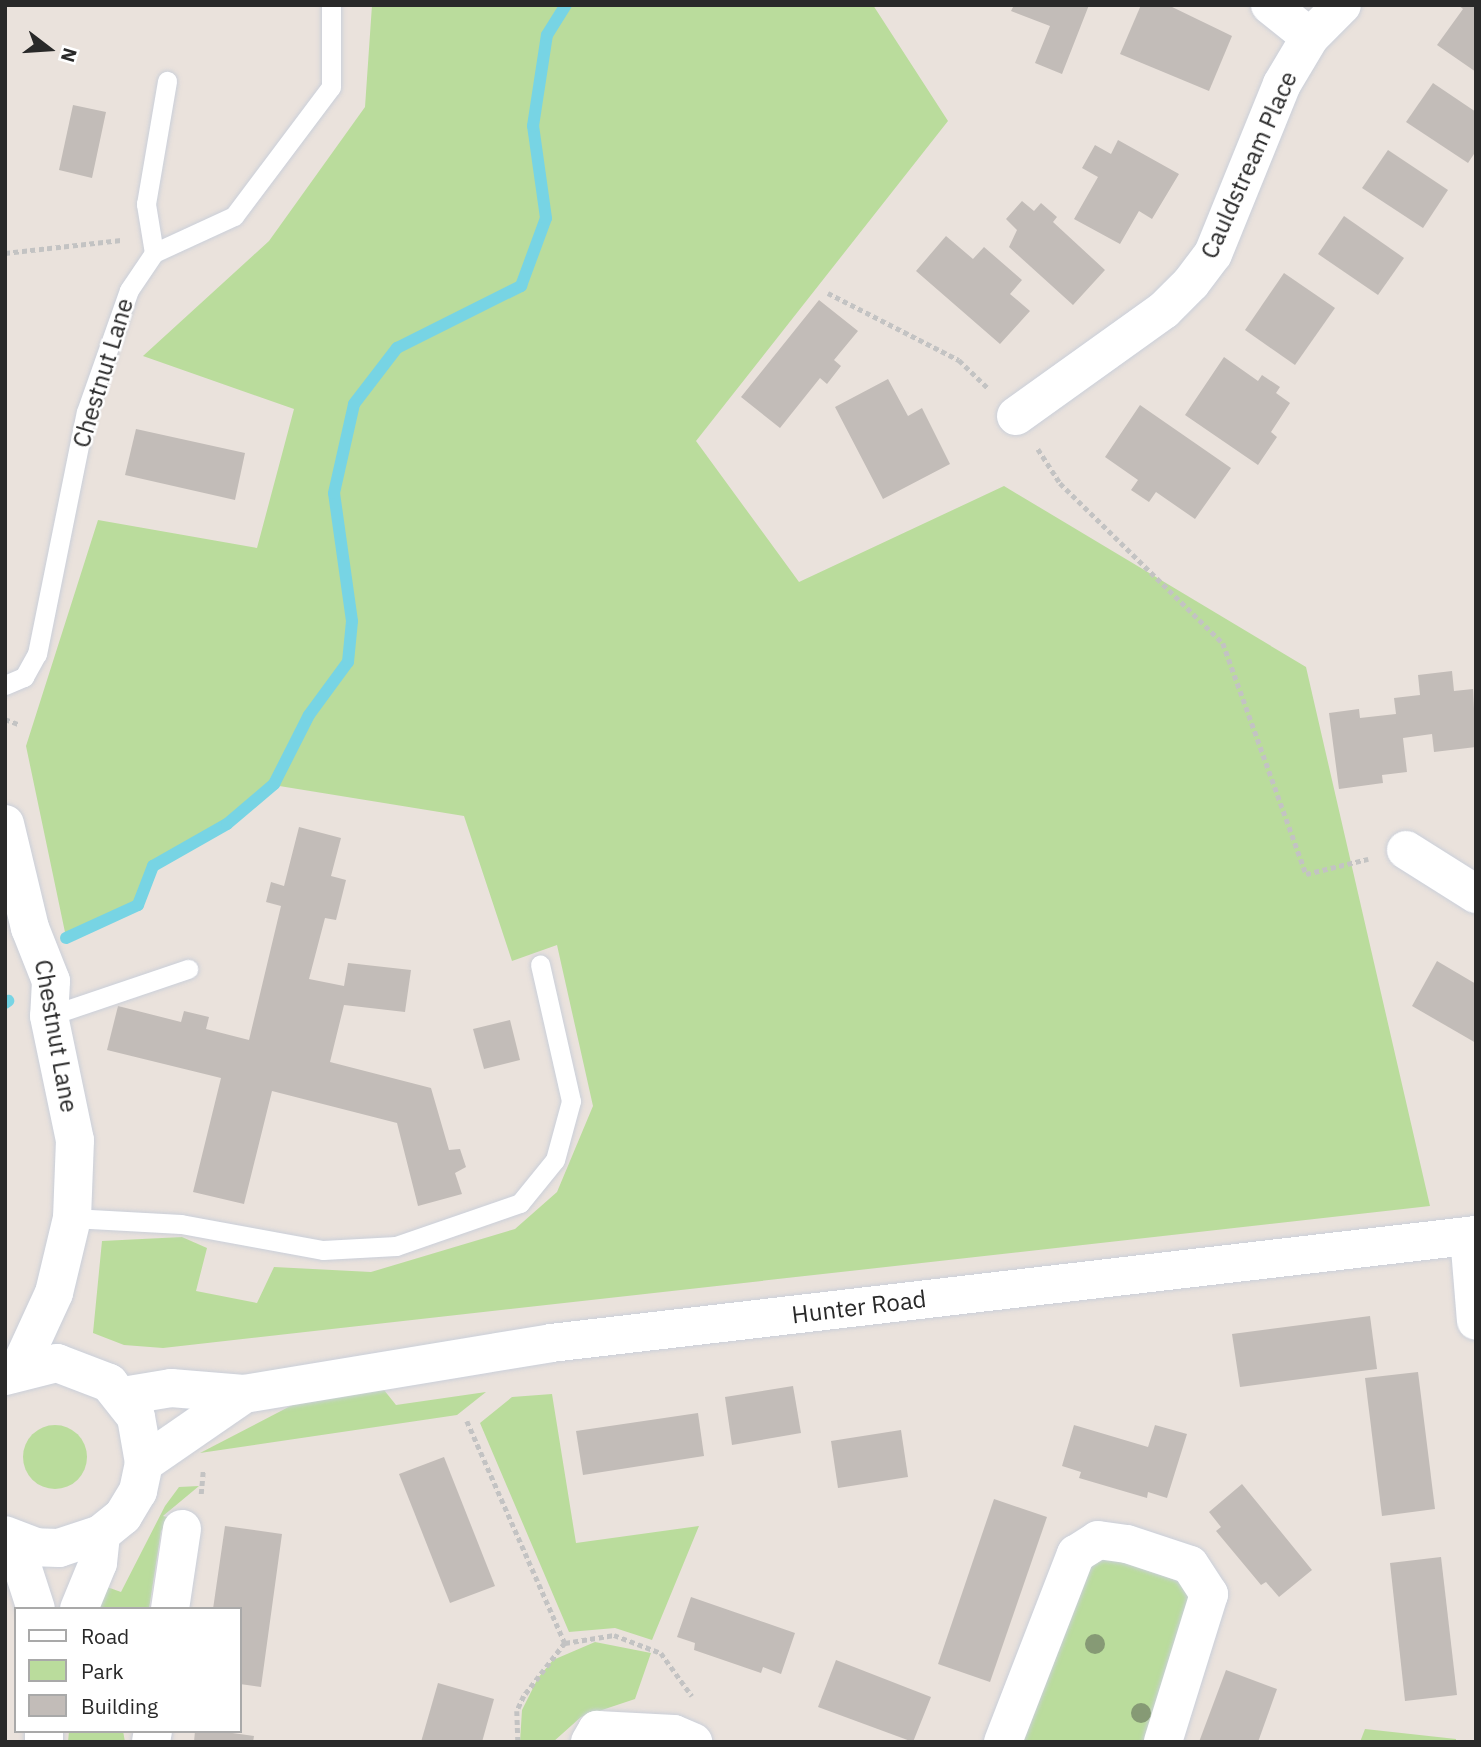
<!DOCTYPE html>
<style>
body{margin:0}
#map{position:relative;width:1481px;height:1747px;overflow:hidden;background:#eae2dc;font-family:"IBM Plex Sans",sans-serif}
div>[style]{position:absolute}
[style*='--x']{left:calc(var(--x)*1px);top:calc(var(--y)*1px);width:calc(var(--w)*1px);rotate:calc(var(--a)*1deg)}
.green>*{inset:0;background:#badc9c}
.round{border-radius:50%}
.stream>*{height:12px;margin:-6px;padding:0 6px;transform-origin:6px;border-radius:6px;background:#77d4e4}
.building>*{inset:0;background:#c2bcb8}
.path>*{height:4.5px;margin-top:-2.25px;transform-origin:0;background:repeating-linear-gradient(90deg,#c3c3c3 0 5px,transparent 0 8.5px)}
.roads{filter:drop-shadow(0 0 2px #cacfd9) drop-shadow(0 0 2px #cacfd9)}
.service>*{height:19px;margin:-9.5px;padding:0 9.5px;transform-origin:9.5px;border-radius:9.5px;background:#fff}
.minor>*{height:38px;margin:-19px;padding:0 19px;transform-origin:19px;border-radius:19px;background:#fff}
.tertiary>*{height:38px;margin:-19px;padding:0 19px;transform-origin:19px;border-radius:19px;background:#fff}
.secondary>*{height:38px;margin:-19px;padding:0 19px;transform-origin:19px;border-radius:19px;background:#fff}
.trees>*{width:20px;height:20px;margin:-10px;border-radius:50%;background:#869a75}
span{translate:-50% -50%;white-space:nowrap;text-align:center;line-height:1.15;-webkit-text-stroke:5px #fff;paint-order:stroke}
.street-label{font-size:24px;color:#292929}
.frame{position:absolute;inset:0;border:7px solid #292929;pointer-events:none}
.legend{position:absolute;left:14px;top:1607px;width:228px;height:126px;box-sizing:border-box;background:#fff;border:2px solid #a9a9a9;margin:0;padding:9px 12px;list-style:none;font-size:21px;color:#292929}
.legend li{display:flex;align-items:center;gap:14px;height:35px}
.legend b{width:35px;border:2px solid #a9a9a9}
.north{position:absolute;left:14px;top:14px;width:70px;height:70px;-webkit-text-stroke:5px #fff;paint-order:stroke;rotate:107deg;font-size:19px;font-weight:700;line-height:28px;text-align:center;color:#292929}
.north::after{content:'';display:block;margin:auto;width:24px;height:32px;background:#292929;clip-path:polygon(50% 0,100% 100%,50% 72%,0 100%)}
</style>
<div id="map">
<div class="green">
<div style="clip-path:polygon(372px 5px,873px 5px,948px 121px,696px 441px,799px 582px,1004px 486px,1306px 667px,1430px 1206px,163px 1348px,124px 1345px,93px 1333px,102px 1241px,182px 1237px,207px 1248px,196px 1291px,257px 1303px,274px 1267px,371px 1272px,515px 1229px,557px 1192px,593px 1106px,557px 945px,512px 961px,464px 816px,267px 784px,214px 836px,154px 868px,139px 907px,66px 937px,26px 746px,98px 520px,257px 548px,294px 409px,143px 356px,269px 241px,365px 107px)"></div>
<div style="clip-path:polygon(380px 1385px,396px 1405px,486px 1392px,457px 1415px,200px 1453px,302px 1400px)"></div>
<div style="clip-path:polygon(552px 1394px,576px 1543px,699px 1526px,652px 1640px,615px 1628px,569px 1632px,480px 1423px,512px 1397px)"></div>
<div class="round" style="left:23px;top:1425px;width:64px;height:64px"></div>
<div style="clip-path:polygon(199px 1486px,163px 1516px,171px 1518px,161px 1531px,149px 1609px,96px 1609px,107px 1587px,121px 1592px,165px 1506px,179px 1487px)"></div>
<div style="clip-path:polygon(1097px 1557px,1119px 1558px,1190px 1586px,1193px 1613px,1147px 1742px,1020px 1742px,1079px 1577px)"></div>
<div style="clip-path:polygon(595px 1642px,651px 1653px,635px 1699px,581px 1717px,553px 1742px,520px 1742px,522px 1710px,538px 1678px,553px 1660px)"></div>
<div style="clip-path:polygon(1365px 1729px,1456px 1739px,1456px 1742px,1360px 1742px)"></div>
<div style="clip-path:polygon(69px 1731px,123px 1731px,125px 1742px,68px 1742px)"></div>
</div>
<div class="stream">
<div style="--x:66;--y:938;--w:79;--a:-24.6"></div>
<div style="--x:138;--y:905;--w:42;--a:-69"></div>
<div style="--x:153;--y:866;--w:85;--a:-29.6"></div>
<div style="--x:227;--y:824;--w:62;--a:-40.4"></div>
<div style="--x:274;--y:784;--w:77;--a:-63.1"></div>
<div style="--x:309;--y:715;--w:66;--a:-53.7"></div>
<div style="--x:348;--y:662;--w:41;--a:-84.4"></div>
<div style="--x:352;--y:621;--w:129;--a:-98"></div>
<div style="--x:334;--y:493;--w:91;--a:-77.3"></div>
<div style="--x:354;--y:404;--w:71;--a:-52.5"></div>
<div style="--x:397;--y:348;--w:139;--a:-26.6"></div>
<div style="--x:521;--y:286;--w:72;--a:-69.8"></div>
<div style="--x:546;--y:218;--w:93;--a:-98"></div>
<div style="--x:533;--y:126;--w:92;--a:-81.3"></div>
<div style="--x:547;--y:35;--w:36;--a:-58"></div>
<div style="--x:5;--y:1003;--w:4;--a:-34"></div>
</div>
<div class="building">
<div style="clip-path:polygon(1014px 5px,1089px 5px,1062px 74px,1035px 63px,1050px 26px,1011px 11px)"></div>
<div style="clip-path:polygon(1141px 5px,1168px 5px,1232px 36px,1209px 91px,1120px 54px)"></div>
<div style="clip-path:polygon(1458px 5px,1476px 5px,1476px 72px,1437px 45px,1463px 9px)"></div>
<div style="clip-path:polygon(1433px 83px,1476px 112px,1476px 151px,1468px 163px,1406px 122px)"></div>
<div style="clip-path:polygon(73px 105px,106px 112px,92px 178px,59px 170px)"></div>
<div style="clip-path:polygon(1118px 140px,1179px 174px,1152px 219px,1139px 211px,1120px 244px,1074px 219px,1098px 177px,1082px 168px,1095px 145px,1111px 154px)"></div>
<div style="clip-path:polygon(1388px 150px,1448px 190px,1423px 228px,1362px 188px)"></div>
<div style="clip-path:polygon(1022px 201px,1034px 211px,1041px 203px,1057px 217px,1053px 222px,1105px 270px,1073px 305px,1009px 247px,1017px 230px,1006px 219px)"></div>
<div style="clip-path:polygon(1344px 216px,1404px 258px,1378px 295px,1318px 254px)"></div>
<div style="clip-path:polygon(946px 236px,973px 259px,984px 247px,1022px 280px,1010px 294px,1030px 311px,1000px 344px,916px 271px)"></div>
<div style="clip-path:polygon(1284px 273px,1335px 308px,1295px 365px,1245px 330px)"></div>
<div style="clip-path:polygon(819px 300px,858px 331px,834px 360px,841px 366px,827px 384px,820px 378px,780px 428px,741px 397px)"></div>
<div style="clip-path:polygon(1224px 357px,1258px 381px,1262px 375px,1280px 387px,1276px 393px,1290px 403px,1271px 432px,1277px 437px,1258px 465px,1185px 415px)"></div>
<div style="clip-path:polygon(888px 379px,908px 416px,922px 408px,950px 464px,883px 499px,835px 407px)"></div>
<div style="clip-path:polygon(1140px 405px,1231px 468px,1195px 519px,1156px 492px,1149px 502px,1131px 490px,1138px 480px,1105px 457px)"></div>
<div style="clip-path:polygon(136px 429px,245px 453px,235px 500px,125px 475px)"></div>
<div style="clip-path:polygon(1452px 671px,1454px 691px,1473px 689px,1476px 747px,1434px 752px,1432px 734px,1403px 738px,1407px 772px,1382px 775px,1383px 783px,1339px 789px,1329px 713px,1359px 709px,1360px 718px,1396px 714px,1394px 698px,1420px 695px,1418px 675px)"></div>
<div style="clip-path:polygon(299px 827px,341px 838px,331px 876px,346px 880px,336px 920px,325px 918px,309px 979px,344px 986px,348px 963px,411px 970px,405px 1012px,344px 1005px,330px 1062px,431px 1088px,449px 1150px,460px 1149px,466px 1167px,455px 1173px,462px 1194px,418px 1206px,397px 1123px,272px 1091px,244px 1204px,193px 1192px,221px 1078px,107px 1050px,118px 1006px,181px 1022px,184px 1011px,209px 1017px,206px 1029px,249px 1040px,281px 906px,266px 902px,271px 882px,284px 886px)"></div>
<div style="clip-path:polygon(1437px 961px,1476px 984px,1476px 1043px,1412px 1006px)"></div>
<div style="clip-path:polygon(510px 1020px,520px 1060px,484px 1069px,473px 1029px)"></div>
<div style="clip-path:polygon(1370px 1316px,1377px 1369px,1240px 1387px,1232px 1334px)"></div>
<div style="clip-path:polygon(1418px 1372px,1435px 1509px,1382px 1516px,1365px 1378px)"></div>
<div style="clip-path:polygon(793px 1386px,801px 1433px,732px 1445px,725px 1397px)"></div>
<div style="clip-path:polygon(698px 1413px,704px 1456px,583px 1475px,576px 1431px)"></div>
<div style="clip-path:polygon(1074px 1425px,1148px 1447px,1155px 1425px,1187px 1434px,1167px 1498px,1148px 1492px,1147px 1498px,1079px 1478px,1081px 1472px,1062px 1466px)"></div>
<div style="clip-path:polygon(901px 1430px,908px 1477px,838px 1488px,831px 1441px)"></div>
<div style="clip-path:polygon(444px 1457px,495px 1586px,450px 1603px,399px 1474px)"></div>
<div style="clip-path:polygon(1242px 1484px,1312px 1570px,1279px 1597px,1266px 1582px,1261px 1585px,1216px 1531px,1221px 1527px,1209px 1512px)"></div>
<div style="clip-path:polygon(994px 1499px,1047px 1517px,990px 1682px,938px 1664px)"></div>
<div style="clip-path:polygon(225px 1526px,282px 1534px,261px 1687px,240px 1684px,240px 1609px,213px 1609px)"></div>
<div style="clip-path:polygon(1441px 1557px,1457px 1695px,1405px 1701px,1390px 1563px)"></div>
<div style="clip-path:polygon(691px 1597px,795px 1633px,781px 1674px,763px 1667px,761px 1673px,694px 1650px,695px 1643px,677px 1637px)"></div>
<div style="clip-path:polygon(836px 1660px,931px 1697px,913px 1742px,818px 1707px)"></div>
<div style="clip-path:polygon(1226px 1670px,1277px 1689px,1258px 1742px,1199px 1742px)"></div>
<div style="clip-path:polygon(438px 1683px,494px 1699px,482px 1742px,421px 1742px)"></div>
<div style="clip-path:polygon(195px 1731px,218px 1731px,254px 1736px,253px 1742px,194px 1742px)"></div>
</div>
<div class="path">
<div style="--x:5;--y:253;--w:117;--a:-6.4"></div>
<div style="--x:828;--y:293;--w:147;--a:27.1"></div>
<div style="--x:959;--y:360;--w:40;--a:44"></div>
<div style="--x:1038;--y:449;--w:40;--a:57.1"></div>
<div style="--x:1060;--y:483;--w:228;--a:44.5"></div>
<div style="--x:1223;--y:643;--w:245;--a:70.2"></div>
<div style="--x:1306;--y:874;--w:64;--a:-13.6"></div>
<div style="--x:5;--y:719;--w:14;--a:21"></div>
<div style="--x:467;--y:1421;--w:243;--a:66.2"></div>
<div style="--x:565;--y:1643;--w:67;--a:127.7"></div>
<div style="--x:524;--y:1696;--w:17;--a:115"></div>
<div style="--x:517;--y:1711;--w:31;--a:88"></div>
<div style="--x:201;--y:1494;--w:23;--a:-85"></div>
<div style="--x:565;--y:1643;--w:50;--a:-9.3"></div>
<div style="--x:614;--y:1635;--w:50;--a:21"></div>
<div style="--x:661;--y:1653;--w:53;--a:54.2"></div>
</div>
<div class="roads">
<div class="service">
<div style="--x:154;--y:253;--w:50;--a:-99.3"></div>
<div style="--x:146;--y:204;--w:125;--a:-80.3"></div>
<div style="--x:5;--y:685;--w:21;--a:-23"></div>
<div style="--x:24;--y:677;--w:26;--a:-61"></div>
<div style="--x:37;--y:654;--w:247;--a:-78.6"></div>
<div style="--x:86;--y:412;--w:129;--a:-70.6"></div>
<div style="--x:129;--y:290;--w:45;--a:-56"></div>
<div style="--x:154;--y:253;--w:88;--a:-24.8"></div>
<div style="--x:234;--y:216;--w:161;--a:-53.1"></div>
<div style="--x:331;--y:87;--w:82;--a:-90"></div>
<div style="--x:49;--y:1016;--w:147;--a:-18.7"></div>
<div style="--x:72;--y:1218;--w:109;--a:3.2"></div>
<div style="--x:181;--y:1224;--w:144;--a:10.4"></div>
<div style="--x:323;--y:1250;--w:73;--a:-3.1"></div>
<div style="--x:396;--y:1246;--w:131;--a:-19.1"></div>
<div style="--x:520;--y:1203;--w:55;--a:-50.9"></div>
<div style="--x:555;--y:1160;--w:61;--a:-74.8"></div>
<div style="--x:571;--y:1101;--w:140;--a:-102.8"></div>
</div>
<div class="minor">
<div style="--x:1270;--y:5;--w:51;--a:38.7"></div>
<div style="--x:1016;--y:416;--w:182;--a:-35.6"></div>
<div style="--x:1164;--y:310;--w:38;--a:-45"></div>
<div style="--x:1191;--y:283;--w:36;--a:-53"></div>
<div style="--x:1213;--y:254;--w:183;--a:-67.9"></div>
<div style="--x:1282;--y:84;--w:55;--a:-59.2"></div>
<div style="--x:1310;--y:37;--w:45;--a:-45"></div>
<div style="--x:5;--y:824;--w:107;--a:76.5"></div>
<div style="--x:30;--y:928;--w:57;--a:68.4"></div>
<div style="--x:51;--y:981;--w:35;--a:93"></div>
<div style="--x:49;--y:1016;--w:127;--a:78.2"></div>
<div style="--x:75;--y:1140;--w:78;--a:92.2"></div>
<div style="--x:72;--y:1218;--w:77;--a:103.5"></div>
<div style="--x:54;--y:1293;--w:84;--a:114.7"></div>
<div style="--x:1406;--y:850;--w:83;--a:32.2"></div>
<div style="--x:1469;--y:1236;--w:85;--a:85.3"></div>
<div style="--x:170;--y:1609;--w:81;--a:-81.5"></div>
<div style="--x:151;--y:1742;--w:11;--a:-80"></div>
<div style="--x:590;--y:1742;--w:14;--a:-60"></div>
<div style="--x:597;--y:1730;--w:77;--a:3"></div>
<div style="--x:674;--y:1734;--w:21;--a:23"></div>
<div style="--x:1003;--y:1742;--w:202;--a:-68.8"></div>
<div style="--x:1076;--y:1554;--w:26;--a:-32"></div>
<div style="--x:1098;--y:1540;--w:29;--a:8"></div>
<div style="--x:1127;--y:1544;--w:66;--a:18.4"></div>
<div style="--x:1190;--y:1565;--w:35;--a:57"></div>
<div style="--x:1209;--y:1594;--w:155;--a:107.3"></div>
</div>
<div class="tertiary">
<div style="--x:123;--y:1396;--w:49;--a:-9.5"></div>
<div style="--x:171;--y:1388;--w:73;--a:4.7"></div>
<div style="--x:244;--y:1394;--w:311;--a:-9.4"></div>
<div style="--x:551;--y:1343;--w:931;--a:-6.66"></div>
<div style="--x:144;--y:1463;--w:121;--a:-34.6"></div>
</div>
<div class="secondary">
<div style="--x:5;--y:1376;--w:54;--a:-14"></div>
<div style="--x:57;--y:1363;--w:56;--a:21"></div>
<div style="--x:109;--y:1383;--w:43;--a:51.5"></div>
<div style="--x:136;--y:1417;--w:47;--a:80.1"></div>
<div style="--x:144;--y:1463;--w:29;--a:102"></div>
<div style="--x:138;--y:1491;--w:29;--a:121"></div>
<div style="--x:123;--y:1516;--w:28;--a:141"></div>
<div style="--x:101;--y:1534;--w:44;--a:161.6"></div>
<div style="--x:59;--y:1548;--w:23;--a:-178"></div>
<div style="--x:36;--y:1547;--w:33;--a:-159"></div>
<div style="--x:14;--y:1541;--w:71;--a:72.1"></div>
<div style="--x:79;--y:1609;--w:50;--a:-67.6"></div>
<div style="--x:98;--y:1563;--w:29;--a:-84"></div>
<div style="--x:44;--y:1731;--w:11;--a:90"></div>
</div>
</div>
<div class="trees">
<div style="left:1095px;top:1644px"></div>
<div style="left:1141px;top:1713px"></div>
</div>
<div class="street-label">
<span style="left:1249px;top:165px;rotate:-66deg">Cauldstream Place</span>
<span style="left:103px;top:373px;rotate:-73deg">Chestnut Lane</span>
<span style="left:56px;top:1036px;rotate:80deg">Chestnut Lane</span>
<span style="left:859px;top:1307px;rotate:-7deg">Hunter Road</span>
</div>
<div class="frame"></div>
<ul class="legend">
<li><b style="height:9px;background:#fff"></b>Road</li>
<li><b style="height:19px;background:#badc9c"></b>Park</li>
<li><b style="height:19px;background:#c2bcb8"></b>Building</li>
</ul>
<div class="north">N</div>
</div>
